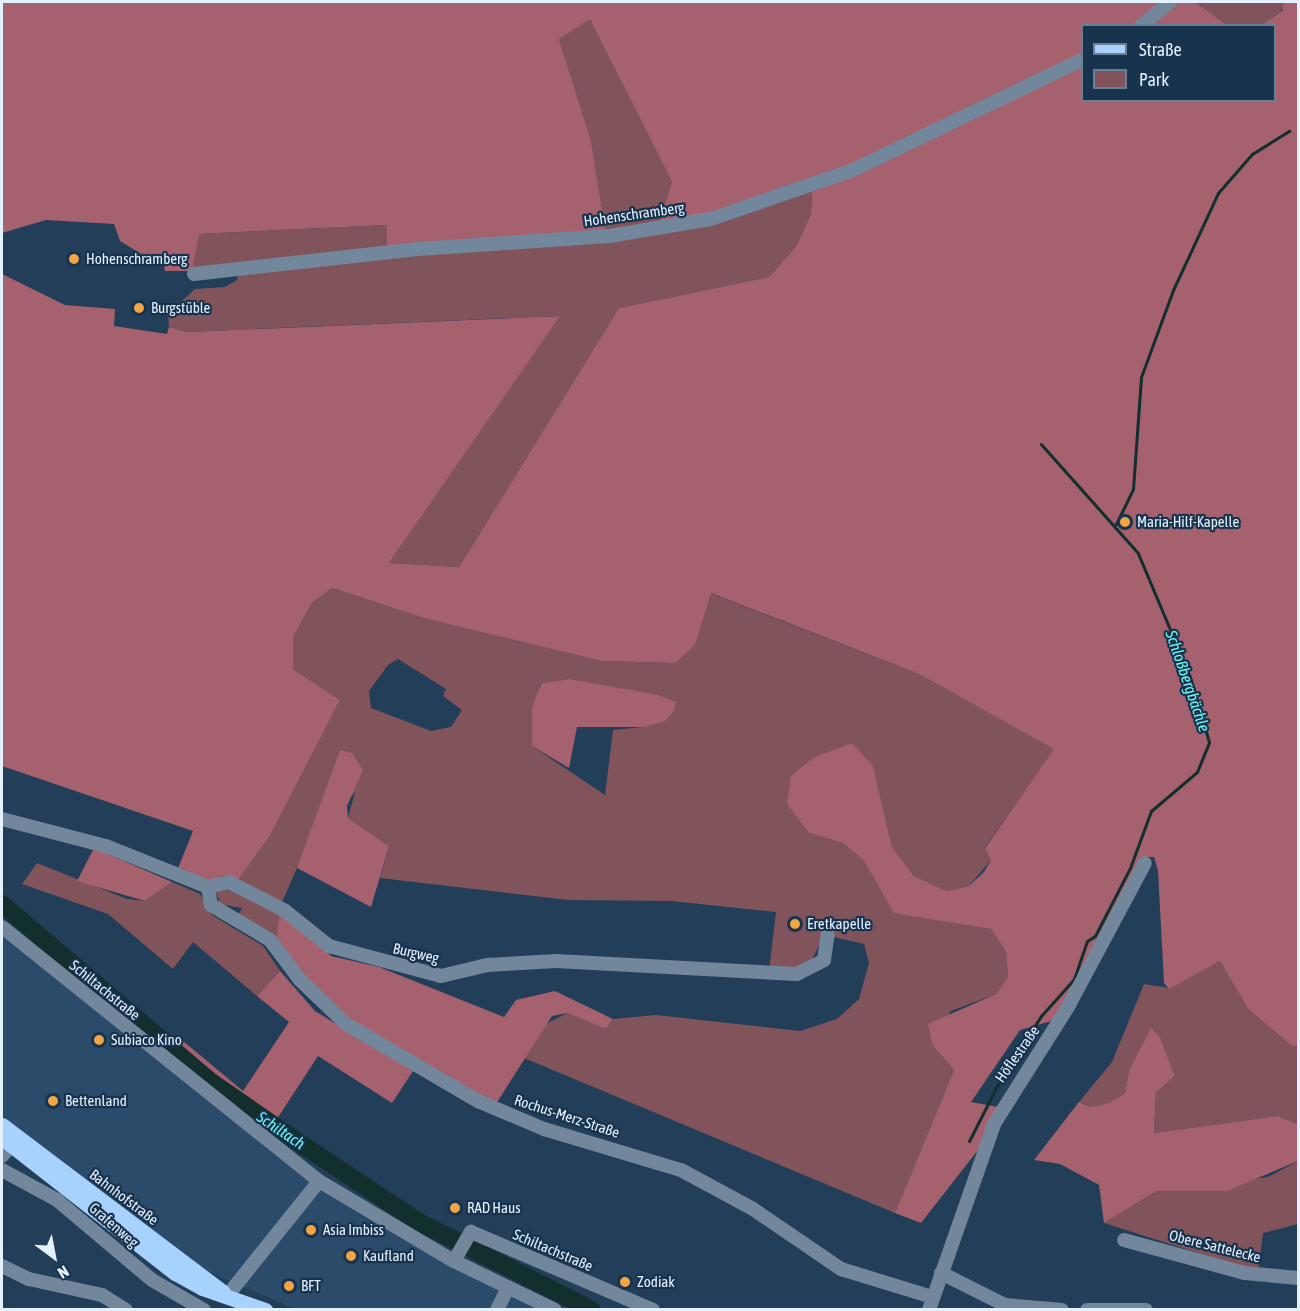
<!DOCTYPE html>
<meta charset="utf-8">
<style>
body{margin:0}
#map{position:relative;width:1300px;height:1311px;overflow:hidden;background:#223e59;font-family:"Asap Condensed",sans-serif}
div>[style]{position:absolute}
[style*='--x']{left:calc(var(--x)*1px);top:calc(var(--y)*1px);width:calc(var(--w)*1px);rotate:calc(var(--a)*1deg)}
.built>*{inset:0;background:#2a4b6a}
.green>*{inset:0;background:#81545b}
.forest>*{inset:0;background:#a5616d}
.stream>*{height:3px;margin:-1.5px;padding:0 1.5px;transform-origin:1.5px;border-radius:1.5px;background:#122f2d}
.river>*{height:18px;margin:-9px;padding:0 9px;transform-origin:9px;border-radius:9px;background:#122f2d}
.minor>*{height:14px;margin:-7px;padding:0 7px;transform-origin:7px;border-radius:7px;background:#72879c}
.major>*{height:15px;margin:-7.5px;padding:0 7.5px;transform-origin:7.5px;border-radius:7.5px;background:#a7d2fd}
.dots>*{width:16px;height:16px;translate:-50% -50%;box-sizing:border-box;border:3px solid #17334e;border-radius:50%}
span{translate:-50% -50%;white-space:nowrap;text-align:center;line-height:1.15;-webkit-text-stroke:4.5px #17334e;paint-order:stroke}
.street-label{font-size:15px;color:#e4f1ff}
.poi-label{font-size:15px;color:#e4f1ff}
.left{translate:0 -50%;text-align:left}
.water-label{font-size:16px;color:#70f7ee;font-style:italic}
.frame{position:absolute;inset:0;border:3px solid #e4f1ff;pointer-events:none}
.legend{position:absolute;left:1081px;top:24px;width:195px;height:78px;box-sizing:border-box;background:#17334e;border:2px solid #697f95;margin:0;padding:8px 10px;list-style:none;font-size:18px;color:#e4f1ff}
.legend li{display:flex;align-items:center;gap:12px;height:30px}
.legend b{width:30px;border:2px solid #697f95}
.north{position:absolute;left:24px;top:1227px;width:60px;height:60px;-webkit-text-stroke:4px #17334e;paint-order:stroke;rotate:148deg;font-size:16px;font-weight:700;line-height:24px;text-align:center;color:#e4f1ff}
.north::after{content:'';display:block;margin:auto;width:21px;height:27px;background:#e4f1ff;clip-path:polygon(50% 0,100% 100%,50% 72%,0 100%)}
</style>
<div id="map">
<div class="built">
<div style="clip-path:polygon(2px 935px,310px 1182px,542px 1309px,295px 1309px,206px 1271px,2px 1118px)"></div>
</div>
<div class="green">
<div style="clip-path:polygon(1195px 2px,1283px 2px,1283px 9px,1262px 26px,1227px 25px)"></div>
<div style="clip-path:polygon(590px 18px,672px 182px,801px 185px,812px 193px,811px 214px,797px 245px,769px 277px,619px 308px,459px 567px,389px 563px,559px 316px,187px 332px,169px 327px,168px 314px,195px 289px,225px 287px,237px 280px,239px 267px,192px 271px,198px 234px,387px 225px,387px 247px,606px 234px,591px 140px,559px 39px)"></div>
<div style="clip-path:polygon(evenodd,332px 588px,427px 619px,601px 661px,674px 663px,695px 645px,710px 593px,919px 674px,1055px 749px,985px 847px,991px 860px,969px 886px,947px 891px,914px 876px,892px 847px,873px 767px,809px 833px,843px 843px,864px 861px,894px 912px,991px 929px,1006px 952px,1008px 977px,996px 994px,951px 1011px,933px 1046px,954px 1070px,895px 1213px,524px 1058px,542px 1026px,567px 1013px,606px 1029px,613px 1019px,656px 1015px,800px 1031px,837px 1019px,859px 999px,869px 963px,864px 944px,824px 935px,809px 966px,769px 970px,776px 912px,671px 901px,568px 900px,380px 878px,389px 846px,348px 818px,355px 792px,297px 868px,282px 902px,238px 880px,270px 836px,340px 700px,293px 669px,293px 637px,312px 603px,332px 588px,398px 659px,446px 689px,443px 696px,462px 710px,451px 727px,431px 731px,371px 708px,369px 691px,388px 665px,398px 659px,332px 588px,540px 684px,643px 727px,613px 730px,605px 795px,532px 746px,540px 684px)"></div>
<div style="clip-path:polygon(37px 863px,127px 899px,145px 901px,172px 882px,200px 894px,212px 915px,263px 946px,280px 971px,257px 996px,193px 942px,173px 969px,108px 914px,22px 884px)"></div>
<div style="clip-path:polygon(224px 888px,280px 912px,280px 942px,238px 915px,242px 908px,220px 904px,216px 892px)"></div>
<div style="clip-path:polygon(1220px 961px,1248px 1009px,1293px 1047px,1298px 1045px,1298px 1124px,1278px 1116px,1154px 1133px,1156px 1092px,1175px 1076px,1160px 1037px,1146px 1043px,1129px 1071px,1125px 1093px,1109px 1103px,1090px 1107px,1079px 1102px,1112px 1062px,1144px 984px,1169px 988px)"></div>
<div style="clip-path:polygon(1298px 1161px,1298px 1224px,1263px 1233px,1258px 1272px,1104px 1223px,1157px 1191px,1268px 1177px)"></div>
</div>
<div class="forest">
<div style="clip-path:polygon(2px 2px,1195px 2px,1227px 25px,1082px 26px,1082px 100px,1274px 100px,1274px 26px,1262px 25px,1283px 10px,1283px 2px,1298px 2px,1298px 1045px,1293px 1047px,1248px 1009px,1220px 961px,1169px 989px,1164px 983px,1158px 871px,1154px 857px,1141px 857px,1055px 1020px,1020px 1030px,971px 1102px,998px 1107px,978px 1150px,921px 1223px,895px 1213px,954px 1070px,933px 1046px,928px 1024px,996px 994px,1008px 977px,1006px 952px,991px 929px,894px 913px,864px 861px,843px 843px,809px 833px,787px 804px,791px 776px,813px 758px,852px 743px,873px 766px,892px 847px,914px 876px,947px 891px,969px 886px,984px 872px,991px 860px,985px 848px,1054px 749px,919px 674px,711px 593px,695px 645px,675px 663px,601px 661px,427px 619px,332px 588px,312px 603px,293px 637px,293px 669px,340px 700px,270px 836px,238px 880px,223px 876px,203px 883px,176px 873px,193px 831px,2px 766px,2px 274px,65px 305px,115px 309px,114px 326px,167px 334px,169px 327px,187px 332px,560px 316px,389px 563px,459px 567px,619px 308px,769px 277px,797px 245px,811px 214px,812px 193px,801px 185px,658px 228px,672px 182px,590px 19px,559px 39px,591px 140px,606px 234px,387px 247px,387px 225px,199px 234px,192px 271px,165px 271px,162px 255px,146px 257px,120px 241px,114px 224px,46px 220px,2px 233px)"></div>
<div style="clip-path:polygon(569px 679px,658px 695px,676px 702px,674px 711px,665px 721px,643px 727px,577px 727px,569px 768px,532px 746px,532px 708px,541px 684px)"></div>
<div style="clip-path:polygon(340px 750px,352px 753px,363px 770px,347px 806px,348px 818px,389px 846px,371px 907px,297px 868px)"></div>
<div style="clip-path:polygon(94px 848px,172px 882px,145px 901px,77px 881px)"></div>
<div style="clip-path:polygon(280px 912px,307px 928px,331px 956px,379px 967px,504px 1017px,516px 1000px,555px 991px,613px 1019px,606px 1029px,567px 1013px,552px 1016px,494px 1107px,332px 1008px,287px 957px,277px 936px)"></div>
<div style="clip-path:polygon(280px 971px,315px 1011px,413px 1071px,392px 1103px,318px 1056px,275px 1122px,171px 1042px,183px 1041px,243px 1091px,289px 1022px,257px 996px)"></div>
<div style="clip-path:polygon(1151px 1028px,1160px 1037px,1175px 1076px,1156px 1092px,1154px 1133px,1278px 1116px,1298px 1124px,1298px 1161px,1227px 1191px,1157px 1191px,1104px 1223px,1099px 1185px,1060px 1164px,1034px 1160px,1079px 1102px,1090px 1107px,1109px 1103px,1125px 1093px,1129px 1071px)"></div>
</div>
<div class="stream">
<div style="--x:1116;--y:524;--w:39;--a:-64"></div>
<div style="--x:1133;--y:489;--w:112;--a:-85.9"></div>
<div style="--x:1141;--y:377;--w:93;--a:-69.8"></div>
<div style="--x:1173;--y:290;--w:107;--a:-65.1"></div>
<div style="--x:1218;--y:193;--w:52;--a:-48.9"></div>
<div style="--x:1252;--y:154;--w:44;--a:-31.9"></div>
<div style="--x:1003;--y:1075;--w:70;--a:-57.2"></div>
<div style="--x:1041;--y:1016;--w:50;--a:-48.3"></div>
<div style="--x:1074;--y:979;--w:40;--a:-71.1"></div>
<div style="--x:1087;--y:941;--w:9;--a:-32"></div>
<div style="--x:1095;--y:936;--w:76;--a:-62.8"></div>
<div style="--x:1130;--y:868;--w:61;--a:-69.8"></div>
<div style="--x:1151;--y:811;--w:60;--a:-40.3"></div>
<div style="--x:1197;--y:772;--w:32;--a:-68"></div>
<div style="--x:1209;--y:742;--w:68;--a:-106.3"></div>
<div style="--x:1190;--y:677;--w:134;--a:-112.8"></div>
<div style="--x:1138;--y:553;--w:146;--a:-131.7"></div>
<div style="--x:969;--y:1141;--w:64;--a:-63"></div>
</div>
<div class="river">
<div style="--x:2;--y:904;--w:275;--a:40.4"></div>
<div style="--x:211;--y:1082;--w:102;--a:34.6"></div>
<div style="--x:295;--y:1140;--w:149;--a:33.5"></div>
<div style="--x:419;--y:1222;--w:194;--a:27"></div>
</div>
<div class="minor">
<div style="--x:1141;--y:26;--w:38;--a:-40"></div>
<div style="--x:194;--y:274;--w:225;--a:-6.4"></div>
<div style="--x:418;--y:249;--w:191;--a:-3.9"></div>
<div style="--x:609;--y:236;--w:103;--a:-9.5"></div>
<div style="--x:711;--y:219;--w:150;--a:-19"></div>
<div style="--x:853;--y:170;--w:254;--a:-25.7"></div>
<div style="--x:2;--y:819;--w:107;--a:14.6"></div>
<div style="--x:106;--y:846;--w:110;--a:21.9"></div>
<div style="--x:208;--y:887;--w:18;--a:81"></div>
<div style="--x:211;--y:905;--w:69;--a:30.7"></div>
<div style="--x:270;--y:940;--w:50;--a:53.1"></div>
<div style="--x:300;--y:980;--w:64;--a:43.7"></div>
<div style="--x:346;--y:1024;--w:153;--a:30.3"></div>
<div style="--x:478;--y:1101;--w:72;--a:23"></div>
<div style="--x:544;--y:1129;--w:143;--a:16.7"></div>
<div style="--x:681;--y:1170;--w:82;--a:28.4"></div>
<div style="--x:753;--y:1209;--w:107;--a:34.3"></div>
<div style="--x:841;--y:1269;--w:95;--a:17.1"></div>
<div style="--x:208;--y:887;--w:22;--a:-13"></div>
<div style="--x:229;--y:882;--w:62;--a:27"></div>
<div style="--x:284;--y:910;--w:58;--a:38.7"></div>
<div style="--x:329;--y:946;--w:116;--a:15"></div>
<div style="--x:441;--y:976;--w:47;--a:-13.4"></div>
<div style="--x:487;--y:965;--w:69;--a:-3.3"></div>
<div style="--x:556;--y:961;--w:241;--a:3.1"></div>
<div style="--x:797;--y:974;--w:30;--a:-27"></div>
<div style="--x:824;--y:960;--w:27;--a:-82"></div>
<div style="--x:2;--y:927;--w:406;--a:38.7"></div>
<div style="--x:319;--y:1181;--w:157;--a:30.7"></div>
<div style="--x:454;--y:1261;--w:112;--a:25.9"></div>
<div style="--x:2;--y:1156;--w:23;--a:-50"></div>
<div style="--x:2;--y:1170;--w:63;--a:28.6"></div>
<div style="--x:57;--y:1200;--w:124;--a:40.1"></div>
<div style="--x:152;--y:1280;--w:60;--a:30"></div>
<div style="--x:1124;--y:1240;--w:125;--a:15.3"></div>
<div style="--x:1245;--y:1273;--w:53;--a:5.4"></div>
<div style="--x:454;--y:1261;--w:34;--a:-60"></div>
<div style="--x:471;--y:1232;--w:198;--a:23.2"></div>
<div style="--x:2;--y:1266;--w:30;--a:26"></div>
<div style="--x:29;--y:1279;--w:75;--a:12.4"></div>
<div style="--x:102;--y:1295;--w:28;--a:32"></div>
<div style="--x:941;--y:1273;--w:72;--a:26.6"></div>
<div style="--x:1005;--y:1305;--w:57;--a:5"></div>
<div style="--x:227;--y:1296;--w:147;--a:-51.3"></div>
<div style="--x:497;--y:1310;--w:25;--a:-64"></div>
<div style="--x:929;--y:1310;--w:197;--a:-70.7"></div>
<div style="--x:994;--y:1124;--w:138;--a:-57.7"></div>
<div style="--x:1068;--y:1007;--w:163;--a:-61.9"></div>
<div style="--x:1087;--y:1310;--w:59;--a:0"></div>
</div>
<div class="major">
<div style="--x:2;--y:1125;--w:277;--a:37.1"></div>
<div style="--x:2;--y:1138;--w:219;--a:38"></div>
<div style="--x:175;--y:1273;--w:31;--a:29"></div>
<div style="--x:202;--y:1288;--w:67;--a:19.2"></div>
</div>
<div class="dots">
<div style="left:74px;top:259px;background:#f2a542"></div>
<div style="left:139px;top:308px;background:#f2a542"></div>
<div style="left:1125px;top:522px;background:#f2a542"></div>
<div style="left:795px;top:924px;background:#f2a542"></div>
<div style="left:99px;top:1040px;background:#f2a542"></div>
<div style="left:53px;top:1101px;background:#f2a542"></div>
<div style="left:455px;top:1208px;background:#f2a542"></div>
<div style="left:311px;top:1230px;background:#f2a542"></div>
<div style="left:351px;top:1256px;background:#f2a542"></div>
<div style="left:625px;top:1282px;background:#f2a542"></div>
<div style="left:289px;top:1286px;background:#f2a542"></div>
</div>
<div class="street-label">
<span style="left:634px;top:214px;rotate:-8deg">Hohenschramberg</span>
<span style="left:416px;top:953px;rotate:13deg">Burgweg</span>
<span style="left:105px;top:990px;rotate:39deg">Schiltachstraße</span>
<span style="left:1017px;top:1054px;rotate:-55deg">Höflestraße</span>
<span style="left:567px;top:1116px;rotate:18deg">Rochus-Merz-Straße</span>
<span style="left:124px;top:1197px;rotate:37deg">Bahnhofstraße</span>
<span style="left:114px;top:1225px;rotate:41deg">Grafenweg</span>
<span style="left:1215px;top:1246px;rotate:14deg">Obere Sattelecke</span>
<span style="left:553px;top:1250px;rotate:23deg">Schiltachstraße</span>
</div>
<div class="poi-label">
<span class="left" style="left:86px;top:259px">Hohenschramberg</span>
<span class="left" style="left:151px;top:308px">Burgstüble</span>
<span class="left" style="left:1137px;top:522px">Maria-Hilf-Kapelle</span>
<span class="left" style="left:807px;top:924px">Eretkapelle</span>
<span class="left" style="left:111px;top:1040px">Subiaco Kino</span>
<span class="left" style="left:65px;top:1101px">Bettenland</span>
<span class="left" style="left:467px;top:1208px">RAD Haus</span>
<span class="left" style="left:323px;top:1230px">Asia Imbiss</span>
<span class="left" style="left:363px;top:1256px">Kaufland</span>
<span class="left" style="left:637px;top:1282px">Zodiak</span>
<span class="left" style="left:301px;top:1286px">BFT</span>
</div>
<div class="water-label">
<span style="left:1188px;top:681px;rotate:71deg">Schloßbergbächle</span>
<span style="left:281px;top:1130px;rotate:34deg">Schiltach</span>
</div>
<div class="frame"></div>
<ul class="legend">
<li><b style="height:8px;background:#a7d2fd"></b>Straße</li>
<li><b style="height:16px;background:#81545b"></b>Park</li>
</ul>
<div class="north">N</div>
</div>
